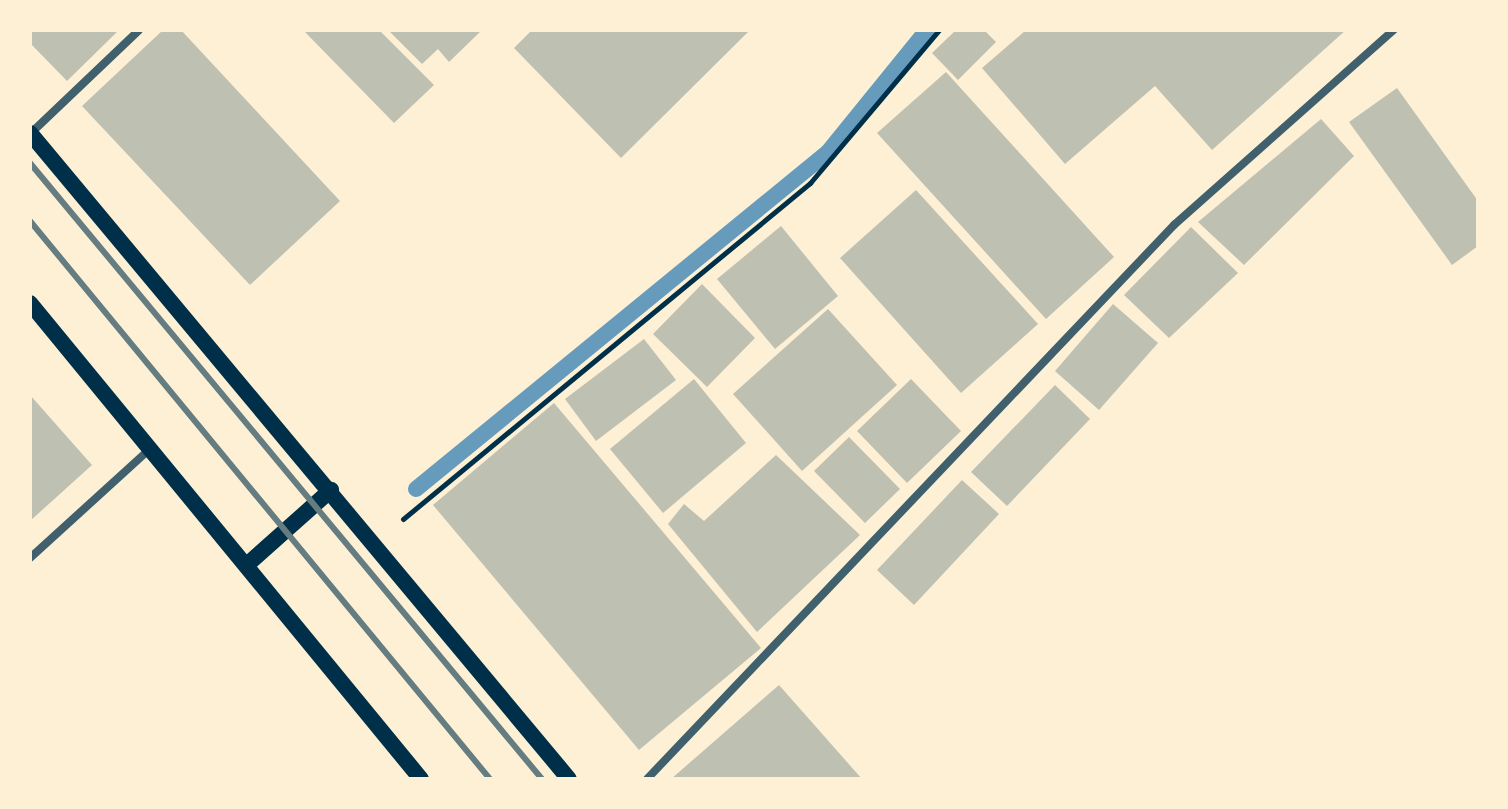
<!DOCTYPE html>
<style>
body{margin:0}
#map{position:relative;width:1508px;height:809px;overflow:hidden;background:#fdf0d5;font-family:"Libre Baskerville",serif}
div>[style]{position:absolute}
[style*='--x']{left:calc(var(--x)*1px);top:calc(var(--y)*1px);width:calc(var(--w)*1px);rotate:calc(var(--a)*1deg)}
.stream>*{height:16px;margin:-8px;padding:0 8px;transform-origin:8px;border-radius:8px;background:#669bbc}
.building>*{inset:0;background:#bec0b2}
.path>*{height:5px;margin:-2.5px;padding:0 2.5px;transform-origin:2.5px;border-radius:2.5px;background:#003049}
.minor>*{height:8px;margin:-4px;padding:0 4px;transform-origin:4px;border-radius:4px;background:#3f606c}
.secondary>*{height:16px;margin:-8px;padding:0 8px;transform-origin:8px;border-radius:8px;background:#003049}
.rail>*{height:6px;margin:-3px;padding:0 3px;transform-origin:3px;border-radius:3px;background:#657d81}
span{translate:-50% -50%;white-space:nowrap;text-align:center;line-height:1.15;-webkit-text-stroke:8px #fdf0d5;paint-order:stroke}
.frame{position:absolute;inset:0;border:32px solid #fdf0d5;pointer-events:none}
</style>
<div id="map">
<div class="stream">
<div style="--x:416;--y:489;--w:532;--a:-39.28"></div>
<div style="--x:828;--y:152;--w:157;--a:-50.9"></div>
</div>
<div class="building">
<div style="clip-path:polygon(30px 30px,119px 30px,67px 81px,30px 43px)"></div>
<div style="clip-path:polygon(163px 30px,181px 30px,340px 201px,250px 285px,82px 106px)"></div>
<div style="clip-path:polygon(303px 30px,379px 30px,434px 85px,394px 123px)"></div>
<div style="clip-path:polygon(388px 30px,482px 30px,449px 62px,438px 49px,422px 64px)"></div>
<div style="clip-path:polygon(532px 30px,750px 30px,621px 158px,514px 48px)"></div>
<div style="clip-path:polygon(956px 30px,984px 30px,996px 42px,958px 80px,932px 53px)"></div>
<div style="clip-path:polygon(1026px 30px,1346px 30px,1212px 150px,1155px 86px,1065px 164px,982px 68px)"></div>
<div style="clip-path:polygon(946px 72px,1114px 257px,1046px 319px,877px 133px)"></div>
<div style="clip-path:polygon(1397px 88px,1478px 201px,1478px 246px,1452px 265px,1349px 122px)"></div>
<div style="clip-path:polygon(1321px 119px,1354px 156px,1244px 265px,1198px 222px)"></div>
<div style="clip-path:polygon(916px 190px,1038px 324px,961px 393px,840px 258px)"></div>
<div style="clip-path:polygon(781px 226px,838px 296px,775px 349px,717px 279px)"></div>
<div style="clip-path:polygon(1191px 227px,1238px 273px,1169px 338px,1124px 295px)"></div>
<div style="clip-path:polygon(702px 284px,755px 338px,707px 387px,653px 334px)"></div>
<div style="clip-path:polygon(1113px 304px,1158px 343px,1099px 410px,1055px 371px)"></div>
<div style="clip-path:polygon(828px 309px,897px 385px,802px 471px,733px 394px)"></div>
<div style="clip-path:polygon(644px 339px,676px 380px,596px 441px,565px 399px)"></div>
<div style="clip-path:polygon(694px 379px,746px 443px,663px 513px,610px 449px)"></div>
<div style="clip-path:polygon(911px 379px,961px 431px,907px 483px,857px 431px)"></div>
<div style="clip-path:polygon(1055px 385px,1090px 419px,1007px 506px,971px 472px)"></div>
<div style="clip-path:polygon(30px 395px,92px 465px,30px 521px)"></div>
<div style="clip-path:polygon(554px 403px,761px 648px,639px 750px,433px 505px)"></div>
<div style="clip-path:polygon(849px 437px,900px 489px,865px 523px,814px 471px)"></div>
<div style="clip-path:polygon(776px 455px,860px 535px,757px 632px,668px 524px,684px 504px,704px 521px)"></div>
<div style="clip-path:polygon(962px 480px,999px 514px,914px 605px,877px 570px)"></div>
<div style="clip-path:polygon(779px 685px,862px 779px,671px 779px)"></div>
</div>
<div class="path">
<div style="--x:403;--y:519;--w:528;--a:-39.54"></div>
<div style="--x:810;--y:183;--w:200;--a:-49.9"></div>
</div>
<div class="minor">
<div style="--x:31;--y:133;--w:149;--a:-43.6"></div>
<div style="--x:30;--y:558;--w:164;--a:-42.3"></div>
<div style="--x:647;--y:779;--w:765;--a:-46.43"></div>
<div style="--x:1174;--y:225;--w:294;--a:-41.6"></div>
</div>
<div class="secondary">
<div style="--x:30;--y:133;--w:841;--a:50.16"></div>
<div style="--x:30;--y:303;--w:616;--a:50.6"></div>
<div style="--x:249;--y:563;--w:110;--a:-41.7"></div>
</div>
<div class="rail">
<div style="--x:30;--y:163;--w:801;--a:50.27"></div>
<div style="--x:30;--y:221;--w:723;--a:50.5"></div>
</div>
<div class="frame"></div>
</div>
